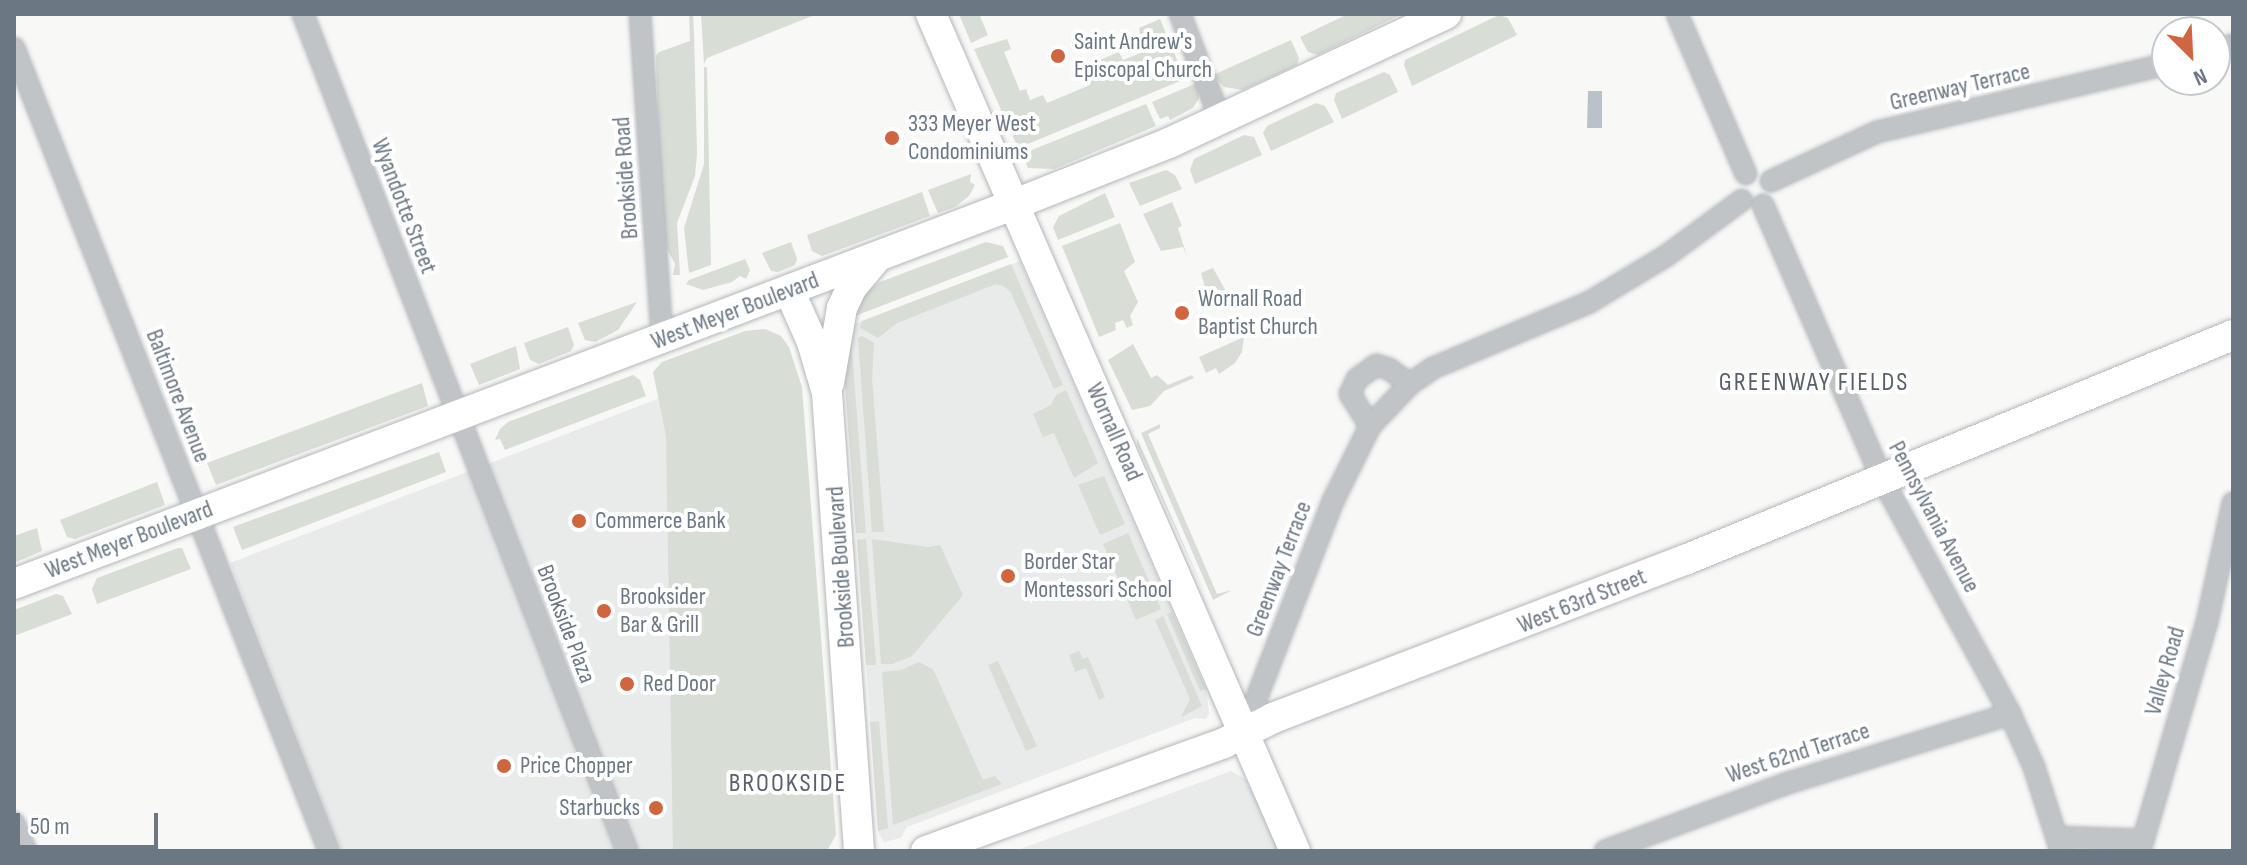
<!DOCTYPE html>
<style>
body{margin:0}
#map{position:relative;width:2247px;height:865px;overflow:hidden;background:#f8f8f6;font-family:"Sofia Sans Condensed",sans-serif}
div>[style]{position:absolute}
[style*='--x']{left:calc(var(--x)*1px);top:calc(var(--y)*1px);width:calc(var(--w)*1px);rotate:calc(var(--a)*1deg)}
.built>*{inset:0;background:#e9eaea}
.green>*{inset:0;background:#d8ddd6}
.water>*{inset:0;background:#b9c2c7}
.roads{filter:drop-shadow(0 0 2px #b3b7bc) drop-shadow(0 0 2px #b3b7bc)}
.street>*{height:20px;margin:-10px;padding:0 10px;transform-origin:10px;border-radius:10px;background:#c0c4c7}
.secondary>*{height:30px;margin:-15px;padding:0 15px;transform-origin:15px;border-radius:15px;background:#fff}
.dots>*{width:22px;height:22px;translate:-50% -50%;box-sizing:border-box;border:4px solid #fff;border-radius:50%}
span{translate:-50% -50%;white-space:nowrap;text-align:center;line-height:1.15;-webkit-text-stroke:8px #fff;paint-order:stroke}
.poi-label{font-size:24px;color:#6b7884}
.left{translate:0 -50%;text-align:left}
.right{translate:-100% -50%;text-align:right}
.street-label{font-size:24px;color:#6b7884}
.neighbourhood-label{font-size:26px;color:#58616a;letter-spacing:2px}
.frame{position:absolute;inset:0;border:16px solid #6b7884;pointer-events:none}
.north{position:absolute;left:2151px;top:16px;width:80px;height:80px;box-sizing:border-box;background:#fff;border:2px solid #c4c9ce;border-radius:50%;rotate:156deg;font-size:22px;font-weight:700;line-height:32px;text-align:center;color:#6b7884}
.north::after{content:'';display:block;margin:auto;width:28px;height:36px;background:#cf663f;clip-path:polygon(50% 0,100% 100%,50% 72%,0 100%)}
.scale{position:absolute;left:16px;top:813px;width:142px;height:36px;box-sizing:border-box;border:4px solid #6b7884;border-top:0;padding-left:10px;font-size:24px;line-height:28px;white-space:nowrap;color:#6b7884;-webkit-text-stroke:6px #fff;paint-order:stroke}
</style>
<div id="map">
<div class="built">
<div style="clip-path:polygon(1020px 261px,1206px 690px,1209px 713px,1206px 719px,1195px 718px,907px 827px,901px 838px,884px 842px,879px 834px,843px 359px,851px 325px)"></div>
<div style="clip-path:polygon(668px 395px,678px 851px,342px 851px,230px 563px)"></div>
<div style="clip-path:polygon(1231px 771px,1245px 779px,1253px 791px,1280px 851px,1015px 851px)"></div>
</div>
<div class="green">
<div style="clip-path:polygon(689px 14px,693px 14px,694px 32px,697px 153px,695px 176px,677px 223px,680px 275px,673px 275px,675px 264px,666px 247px,661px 217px,656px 56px,659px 52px,690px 41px)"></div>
<div style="clip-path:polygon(701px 14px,817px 14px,707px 58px,704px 64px)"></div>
<div style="clip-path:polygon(959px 14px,979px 14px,988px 35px,971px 43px)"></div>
<div style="clip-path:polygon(1348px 14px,1402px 14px,1318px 55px,1308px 52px,1300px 37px)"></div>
<div style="clip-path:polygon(1499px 15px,1508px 18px,1517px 35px,1412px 86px,1404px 65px,1405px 60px)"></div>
<div style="clip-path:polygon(1160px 19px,1185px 79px,1018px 148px,974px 49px,1007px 39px,1011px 49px,1004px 52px,1020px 91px,1026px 89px,1030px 100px,1043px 95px,1047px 103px,1090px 85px,1083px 67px,1119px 52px,1123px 60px,1143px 52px,1139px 28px)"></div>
<div style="clip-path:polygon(1291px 40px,1299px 58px,1297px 65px,1243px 90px,1224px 87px,1213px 75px)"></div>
<div style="clip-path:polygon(704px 67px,707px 67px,711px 265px,689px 273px,684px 228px,704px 164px)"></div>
<div style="clip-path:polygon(1384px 72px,1390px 75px,1398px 92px,1342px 119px,1334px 100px,1336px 93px)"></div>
<div style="clip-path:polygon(1197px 83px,1199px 98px,1193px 108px,1170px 120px,1168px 116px,1160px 119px,1152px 102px)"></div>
<div style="clip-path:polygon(1316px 103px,1325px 106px,1334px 122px,1271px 151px,1263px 133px,1267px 126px)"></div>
<div style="clip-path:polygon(1146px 104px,1156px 126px,1054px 169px,1028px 168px,1022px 154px)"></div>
<div style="clip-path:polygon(1244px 135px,1254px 137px,1262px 155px,1195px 184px,1190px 170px,1194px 159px)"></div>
<div style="clip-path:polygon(1166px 170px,1175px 175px,1182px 189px,1140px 206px,1129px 183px)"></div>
<div style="clip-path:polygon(971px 174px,970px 182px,975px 185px,969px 196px,955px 207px,938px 213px,928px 190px)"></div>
<div style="clip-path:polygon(922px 192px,930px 216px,822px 256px,812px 251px,807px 235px)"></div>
<div style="clip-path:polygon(1105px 193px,1115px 217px,1058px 240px,1053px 227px,1059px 216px)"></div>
<div style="clip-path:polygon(1172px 202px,1182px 226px,1178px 228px,1187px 256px,1183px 247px,1161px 251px,1143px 214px)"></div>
<div style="clip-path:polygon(1120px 223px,1135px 262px,1124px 271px,1138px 302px,1130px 316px,1133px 325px,1127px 328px,1123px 320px,1115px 323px,1116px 330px,1099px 337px,1062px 246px)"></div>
<div style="clip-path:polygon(791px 242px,797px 259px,795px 265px,778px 272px,771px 271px,762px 253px)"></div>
<div style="clip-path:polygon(986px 242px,1003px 246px,1008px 257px,855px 316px,860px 298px,880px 282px)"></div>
<div style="clip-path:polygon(745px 259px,750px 270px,746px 279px,740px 276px,732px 282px,703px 290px,686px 284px,689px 280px)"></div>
<div style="clip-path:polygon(1011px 264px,1063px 385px,1054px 389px,1010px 291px,1003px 286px,996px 284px,897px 323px,878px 338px,860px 328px,862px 321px)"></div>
<div style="clip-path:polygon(1213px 268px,1227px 293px,1215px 298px,1210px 290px,1206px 291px,1201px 273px)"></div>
<div style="clip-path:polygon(637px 302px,618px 330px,595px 342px,585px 340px,578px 323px)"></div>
<div style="clip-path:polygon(850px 325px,866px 533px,856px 533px,843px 359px)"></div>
<div style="clip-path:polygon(568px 327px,574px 345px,571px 351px,539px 364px,530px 360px,524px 343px)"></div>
<div style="clip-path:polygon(765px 329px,781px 336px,789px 347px,802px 387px,836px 835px,827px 851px,673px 851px,666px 436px,653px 372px,662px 362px,745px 331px)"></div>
<div style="clip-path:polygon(862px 336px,874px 343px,872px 379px,884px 532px,872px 532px,858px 338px)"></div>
<div style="clip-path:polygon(1244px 337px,1242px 352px,1235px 363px,1219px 374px,1216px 368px,1206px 373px,1199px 357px)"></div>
<div style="clip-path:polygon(1133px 344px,1151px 378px,1157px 375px,1168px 385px,1192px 375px,1194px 378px,1164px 391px,1150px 406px,1132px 410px,1108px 360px)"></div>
<div style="clip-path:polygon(516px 346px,520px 369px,479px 385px,470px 364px)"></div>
<div style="clip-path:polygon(633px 375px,640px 380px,646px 396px,505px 450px,500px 439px,495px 440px,500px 429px,508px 422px)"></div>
<div style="clip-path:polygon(422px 383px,428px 406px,216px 485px,207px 463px)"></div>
<div style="clip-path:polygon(1066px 390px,1098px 463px,1074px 478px,1054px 433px,1043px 437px,1033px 414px,1051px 405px,1056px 395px)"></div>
<div style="clip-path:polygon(1160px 424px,1160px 428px,1148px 434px,1217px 594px,1232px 590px,1213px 600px,1141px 433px)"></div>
<div style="clip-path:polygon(1137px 438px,1207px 598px,1137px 444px)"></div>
<div style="clip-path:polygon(439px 452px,446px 472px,242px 550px,233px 527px,238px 525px)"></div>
<div style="clip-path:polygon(1104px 476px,1125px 524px,1100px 535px,1078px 485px)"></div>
<div style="clip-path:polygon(157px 482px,165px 505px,75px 539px,67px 537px,60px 520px)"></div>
<div style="clip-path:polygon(37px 528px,42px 551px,14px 563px,14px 536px)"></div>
<div style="clip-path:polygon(1128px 533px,1161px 609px,1136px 620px,1103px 544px)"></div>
<div style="clip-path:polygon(866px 539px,876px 665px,866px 665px,857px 540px)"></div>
<div style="clip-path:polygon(872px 539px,928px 547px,940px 545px,963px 595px,912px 656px,892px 664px,881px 664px)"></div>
<div style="clip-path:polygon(178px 548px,182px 548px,191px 569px,97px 604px,92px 589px,97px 578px)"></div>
<div style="clip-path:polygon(56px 594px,63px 596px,72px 614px,14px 636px,14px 610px)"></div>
<div style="clip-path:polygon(1172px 612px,1206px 689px,1200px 691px,1169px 619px,1167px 614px)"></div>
<div style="clip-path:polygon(1163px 616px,1202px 706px,1181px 717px,1190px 699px,1155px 620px)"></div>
<div style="clip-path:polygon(1079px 651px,1083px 659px,1088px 657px,1105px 697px,1099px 700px,1086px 668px,1075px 672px,1069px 655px)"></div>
<div style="clip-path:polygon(998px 661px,1037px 746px,1026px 751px,988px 665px)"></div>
<div style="clip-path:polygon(919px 662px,933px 669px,983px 780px,995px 776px,1002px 784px,893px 825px,882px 672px,901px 670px)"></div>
<div style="clip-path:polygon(879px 721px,888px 828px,878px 831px,870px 722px)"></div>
</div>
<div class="water">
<div style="clip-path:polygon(1588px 91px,1602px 91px,1602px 128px,1587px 128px)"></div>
</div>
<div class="roads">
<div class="street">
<div style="--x:303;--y:14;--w:898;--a:68.84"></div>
<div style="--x:640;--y:14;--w:326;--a:86.1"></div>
<div style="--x:1180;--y:14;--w:112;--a:69.1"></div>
<div style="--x:1677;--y:14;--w:174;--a:66.7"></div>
<div style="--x:14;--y:48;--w:863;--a:68.58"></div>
<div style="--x:2215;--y:50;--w:19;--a:-16"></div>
<div style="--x:1771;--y:181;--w:117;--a:-24.8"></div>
<div style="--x:1877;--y:132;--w:298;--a:-13.2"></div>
<div style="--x:1763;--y:205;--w:296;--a:66.5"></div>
<div style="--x:1881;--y:477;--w:270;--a:61.4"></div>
<div style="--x:2010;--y:714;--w:58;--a:65.6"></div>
<div style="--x:2034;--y:767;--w:88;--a:72.2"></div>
<div style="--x:1370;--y:426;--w:38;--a:-122"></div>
<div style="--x:1350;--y:394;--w:17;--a:-65"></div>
<div style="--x:1357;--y:379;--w:24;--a:-36"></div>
<div style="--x:1376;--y:365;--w:14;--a:17"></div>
<div style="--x:1389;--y:369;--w:26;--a:36"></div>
<div style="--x:1243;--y:733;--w:249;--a:-68.8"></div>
<div style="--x:1333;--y:501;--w:84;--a:-63.7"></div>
<div style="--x:1370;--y:426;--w:58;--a:-46.4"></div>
<div style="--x:1410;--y:384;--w:28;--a:-35"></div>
<div style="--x:1433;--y:368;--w:168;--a:-22.8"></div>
<div style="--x:1588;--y:303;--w:91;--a:-31.1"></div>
<div style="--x:1666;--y:256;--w:94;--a:-36.4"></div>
<div style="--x:14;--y:823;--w:30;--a:67"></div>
<div style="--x:2057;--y:837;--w:86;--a:2"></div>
<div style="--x:1605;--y:851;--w:192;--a:-20.4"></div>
<div style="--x:1785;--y:784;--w:236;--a:-17.3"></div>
<div style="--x:2140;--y:851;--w:239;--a:-73.7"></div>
<div style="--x:2207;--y:622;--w:122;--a:-77.7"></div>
</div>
<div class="secondary">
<div style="--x:931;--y:14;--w:913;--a:66.5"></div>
<div style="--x:789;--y:290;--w:57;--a:66.1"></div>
<div style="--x:812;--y:342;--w:53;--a:73.6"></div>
<div style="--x:827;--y:393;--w:459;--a:86"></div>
<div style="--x:829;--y:383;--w:76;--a:-80.2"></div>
<div style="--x:842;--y:308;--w:23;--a:-65"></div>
<div style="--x:852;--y:287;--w:35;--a:-50"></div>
<div style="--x:14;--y:584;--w:1071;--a:-20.79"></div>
<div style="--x:1015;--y:204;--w:166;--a:-21.6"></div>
<div style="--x:1169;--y:143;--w:306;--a:-25"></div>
<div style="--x:926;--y:851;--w:317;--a:-19.9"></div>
<div style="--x:1224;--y:743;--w:55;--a:-27"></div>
<div style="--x:1273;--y:718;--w:441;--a:-21"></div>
<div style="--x:1685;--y:560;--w:592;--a:-22.32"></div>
</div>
</div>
<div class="dots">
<div style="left:1058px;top:56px;background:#cf663f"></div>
<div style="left:892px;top:138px;background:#cf663f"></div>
<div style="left:1182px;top:313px;background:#cf663f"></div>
<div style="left:579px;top:521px;background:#cf663f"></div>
<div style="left:1008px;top:576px;background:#cf663f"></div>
<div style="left:604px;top:611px;background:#cf663f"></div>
<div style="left:627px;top:684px;background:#cf663f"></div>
<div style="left:504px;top:766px;background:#cf663f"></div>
<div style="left:656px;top:808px;background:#cf663f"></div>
</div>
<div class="poi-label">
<span class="left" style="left:1074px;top:56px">Saint Andrew's<br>Episcopal Church</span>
<span class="left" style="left:908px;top:138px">333 Meyer West<br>Condominiums</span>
<span class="left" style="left:1198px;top:313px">Wornall Road<br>Baptist Church</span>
<span class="left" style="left:595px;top:521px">Commerce Bank</span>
<span class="left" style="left:1024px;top:576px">Border Star<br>Montessori School</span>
<span class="left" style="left:620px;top:611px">Brooksider<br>Bar &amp; Grill</span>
<span class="left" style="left:643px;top:684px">Red Door</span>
<span class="left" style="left:520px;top:766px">Price Chopper</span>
<span class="right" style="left:640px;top:808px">Starbucks</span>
</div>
<div class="street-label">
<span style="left:1960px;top:87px;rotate:-13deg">Greenway Terrace</span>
<span style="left:626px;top:178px;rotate:-94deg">Brookside Road</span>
<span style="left:404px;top:206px;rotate:69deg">Wyandotte Street</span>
<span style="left:735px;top:311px;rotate:-21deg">West Meyer Boulevard</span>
<span style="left:178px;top:396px;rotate:69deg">Baltimore Avenue</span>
<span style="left:1114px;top:432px;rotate:66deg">Wornall Road</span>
<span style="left:1934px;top:517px;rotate:62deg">Pennsylvania Avenue</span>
<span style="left:129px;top:540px;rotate:-21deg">West Meyer Boulevard</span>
<span style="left:841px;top:567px;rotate:-94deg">Brookside Boulevard</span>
<span style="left:1279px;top:569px;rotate:-69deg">Greenway Terrace</span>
<span style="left:1582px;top:601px;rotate:-22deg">West 63rd Street</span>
<span style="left:566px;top:624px;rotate:69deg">Brookside Plaza</span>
<span style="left:2165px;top:671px;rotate:-74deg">Valley Road</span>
<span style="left:1798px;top:753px;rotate:-18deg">West 62nd Terrace</span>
</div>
<div class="neighbourhood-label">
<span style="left:1814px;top:383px">GREENWAY FIELDS</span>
<span style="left:788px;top:784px">BROOKSIDE</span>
</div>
<div class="frame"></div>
<div class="north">N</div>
<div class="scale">50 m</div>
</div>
